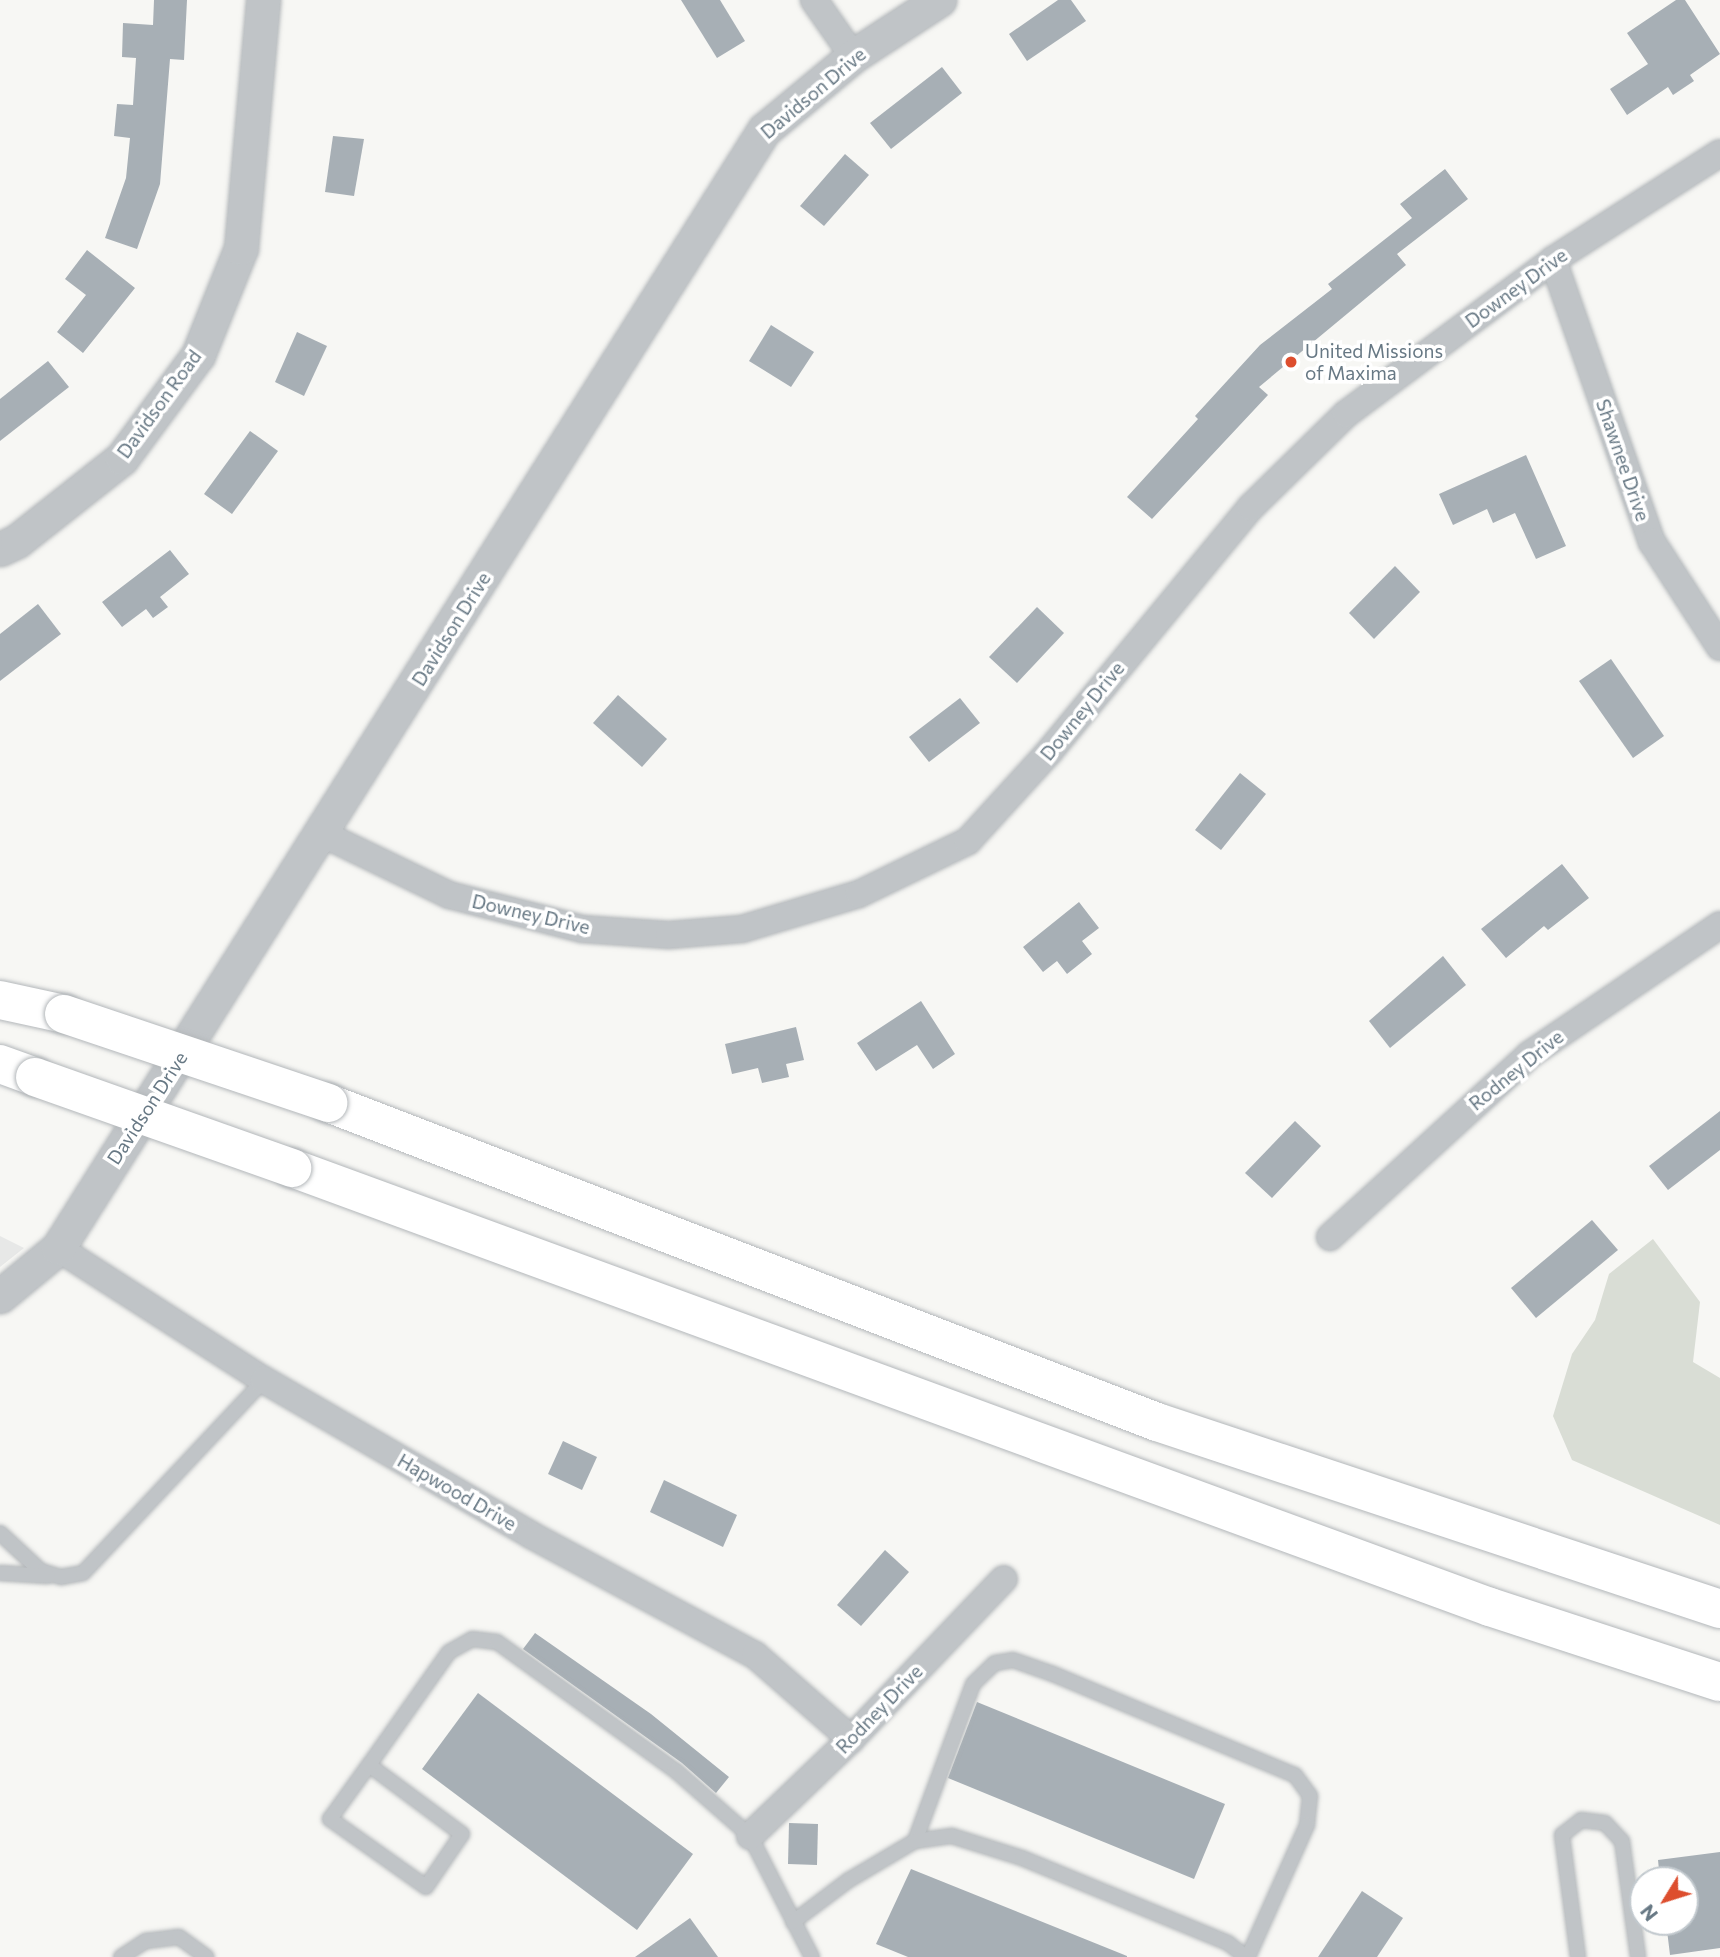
<!DOCTYPE html>
<style>
body{margin:0}
#map{position:relative;width:1720px;height:1957px;overflow:hidden;background:#f7f7f4;font-family:Commissioner,sans-serif}
div>[style]{position:absolute}
[style*='--x']{left:calc(var(--x)*1px);top:calc(var(--y)*1px);width:calc(var(--w)*1px);rotate:calc(var(--a)*1deg)}
.built>*{inset:0;background:#e7e8e7}
.green>*{inset:0;background:#d9ddd5}
.building>*{inset:0;background:#a7afb5}
.roads{filter:drop-shadow(0 0 2px #b3b7ba) drop-shadow(0 0 2px #b3b7ba)}
.service>*{height:14px;margin:-7px;padding:0 7px;transform-origin:7px;border-radius:7px;background:#c0c4c7}
.minor>*{height:26px;margin:-13px;padding:0 13px;transform-origin:13px;border-radius:13px;background:#c0c4c7}
.tertiary>*{height:33px;margin:-16.5px;padding:0 16.5px;transform-origin:16.5px;border-radius:16.5px;background:#c0c4c7}
.motorway>*{height:38px;margin:-19px;padding:0 19px;transform-origin:19px;border-radius:19px;background:#fff}
.bridges{filter:drop-shadow(0 0 2px #b3b7ba) drop-shadow(0 0 2px #b3b7ba)}
.motorway-bridge>*{height:38px;margin:-19px;padding:0 19px;transform-origin:19px;border-radius:19px;background:#fff}
.dots>*{width:19px;height:19px;translate:-50% -50%;box-sizing:border-box;border:4px solid #fff;border-radius:50%}
span{translate:-50% -50%;white-space:nowrap;text-align:center;line-height:1.15;-webkit-text-stroke:7px #fff;paint-order:stroke}
.street-label{font-size:19px;color:#677884}
.poi-label{font-size:19px;color:#677884}
.left{translate:0 -50%;text-align:left}
.north{position:absolute;left:1629px;top:1866px;width:70px;height:70px;box-sizing:border-box;background:#fff;border:2px solid #c2c9ce;border-radius:50%;rotate:232deg;font-size:19px;font-weight:700;line-height:28px;text-align:center;color:#677884}
.north::after{content:'';display:block;margin:auto;width:24px;height:32px;background:#dd4e2e;clip-path:polygon(50% 0,100% 100%,50% 72%,0 100%)}
</style>
<div id="map">
<div class="built">
<div style="clip-path:polygon(0 1236px,24px 1248px,0 1267px)"></div>
</div>
<div class="green">
<div style="clip-path:polygon(1653px 1239px,1700px 1302px,1693px 1362px,1720px 1378px,1720px 1525px,1572px 1460px,1553px 1416px,1572px 1354px,1595px 1320px,1609px 1274px)"></div>
</div>
<div class="building">
<div style="clip-path:polygon(154px 0,187px 0,184px 60px,170px 59px,160px 184px,137px 249px,105px 238px,126px 178px,130px 138px,114px 136px,117px 104px,133px 105px,136px 58px,122px 57px,123px 23px,153px 25px)"></div>
<div style="clip-path:polygon(681px 0,720px 0,745px 41px,717px 58px)"></div>
<div style="clip-path:polygon(1058px 0,1071px 0,1086px 21px,1027px 61px,1009px 34px)"></div>
<div style="clip-path:polygon(1676px 0,1685px 0,1720px 54px,1690px 75px,1694px 81px,1673px 95px,1668px 87px,1627px 115px,1610px 89px,1648px 64px,1627px 33px)"></div>
<div style="clip-path:polygon(942px 67px,962px 93px,891px 149px,870px 123px)"></div>
<div style="clip-path:polygon(333px 136px,364px 139px,354px 196px,325px 192px)"></div>
<div style="clip-path:polygon(845px 154px,869px 175px,824px 226px,800px 206px)"></div>
<div style="clip-path:polygon(1445px 169px,1468px 199px,1397px 254px,1406px 265px,1259px 387px,1268px 395px,1152px 519px,1127px 497px,1198px 419px,1195px 416px,1260px 345px,1332px 289px,1328px 284px,1412px 218px,1400px 204px)"></div>
<div style="clip-path:polygon(87px 250px,135px 288px,83px 353px,57px 332px,86px 295px,65px 279px)"></div>
<div style="clip-path:polygon(771px 325px,814px 352px,791px 387px,749px 361px)"></div>
<div style="clip-path:polygon(297px 332px,327px 346px,304px 396px,275px 382px)"></div>
<div style="clip-path:polygon(48px 361px,69px 387px,0 441px,0 399px)"></div>
<div style="clip-path:polygon(250px 431px,278px 451px,232px 514px,204px 494px)"></div>
<div style="clip-path:polygon(1526px 455px,1566px 546px,1536px 559px,1515px 513px,1493px 523px,1487px 509px,1453px 525px,1439px 494px)"></div>
<div style="clip-path:polygon(170px 550px,189px 574px,160px 597px,168px 607px,153px 618px,146px 609px,122px 627px,102px 602px)"></div>
<div style="clip-path:polygon(1395px 566px,1420px 592px,1374px 639px,1349px 613px)"></div>
<div style="clip-path:polygon(38px 604px,61px 634px,0 681px,0 634px)"></div>
<div style="clip-path:polygon(1037px 607px,1064px 633px,1017px 683px,989px 657px)"></div>
<div style="clip-path:polygon(1611px 659px,1664px 736px,1633px 758px,1579px 681px)"></div>
<div style="clip-path:polygon(618px 695px,667px 739px,642px 767px,593px 723px)"></div>
<div style="clip-path:polygon(960px 698px,980px 723px,929px 762px,909px 737px)"></div>
<div style="clip-path:polygon(1240px 773px,1266px 794px,1221px 850px,1195px 830px)"></div>
<div style="clip-path:polygon(1562px 864px,1589px 898px,1548px 930px,1544px 926px,1506px 958px,1481px 929px)"></div>
<div style="clip-path:polygon(1079px 902px,1099px 928px,1082px 941px,1092px 954px,1067px 974px,1057px 961px,1043px 972px,1023px 947px)"></div>
<div style="clip-path:polygon(1443px 956px,1466px 985px,1390px 1048px,1369px 1021px)"></div>
<div style="clip-path:polygon(921px 1001px,955px 1054px,933px 1069px,917px 1045px,876px 1071px,857px 1043px)"></div>
<div style="clip-path:polygon(796px 1027px,804px 1060px,786px 1064px,789px 1077px,762px 1083px,758px 1068px,732px 1074px,725px 1044px)"></div>
<div style="clip-path:polygon(1720px 1111px,1720px 1150px,1668px 1190px,1649px 1166px)"></div>
<div style="clip-path:polygon(1295px 1121px,1321px 1146px,1272px 1198px,1245px 1173px)"></div>
<div style="clip-path:polygon(1592px 1220px,1618px 1250px,1536px 1318px,1511px 1288px)"></div>
<div style="clip-path:polygon(563px 1441px,597px 1457px,582px 1490px,548px 1474px)"></div>
<div style="clip-path:polygon(664px 1480px,737px 1515px,723px 1547px,650px 1512px)"></div>
<div style="clip-path:polygon(885px 1550px,909px 1572px,861px 1626px,837px 1605px)"></div>
<div style="clip-path:polygon(535px 1633px,651px 1714px,729px 1777px,716px 1793px,682px 1763px,523px 1649px)"></div>
<div style="clip-path:polygon(478px 1693px,693px 1854px,637px 1930px,422px 1769px)"></div>
<div style="clip-path:polygon(977px 1702px,1225px 1804px,1194px 1879px,948px 1778px)"></div>
<div style="clip-path:polygon(789px 1823px,818px 1824px,817px 1865px,788px 1864px)"></div>
<div style="clip-path:polygon(1720px 1852px,1720px 1948px,1670px 1955px,1666px 1922px,1685px 1922px,1685px 1880px,1660px 1880px,1658px 1860px)"></div>
<div style="clip-path:polygon(911px 1869px,1127px 1956px,1127px 1957px,908px 1957px,876px 1944px)"></div>
<div style="clip-path:polygon(1362px 1891px,1403px 1918px,1377px 1957px,1318px 1957px)"></div>
<div style="clip-path:polygon(690px 1918px,718px 1957px,635px 1957px)"></div>
</div>
<div class="roads">
<div class="service">
<div style="--x:0;--y:1533;--w:56;--a:42.8"></div>
<div style="--x:41;--y:1571;--w:21;--a:17"></div>
<div style="--x:61;--y:1577;--w:22;--a:-10"></div>
<div style="--x:83;--y:1573;--w:265;--a:-46.8"></div>
<div style="--x:0;--y:1573;--w:48;--a:3.6"></div>
<div style="--x:369;--y:1765;--w:116;--a:36.6"></div>
<div style="--x:462;--y:1834;--w:64;--a:124.2"></div>
<div style="--x:426;--y:1887;--w:118;--a:-144.7"></div>
<div style="--x:330;--y:1819;--w:67;--a:-54.2"></div>
<div style="--x:369;--y:1765;--w:138;--a:-54.7"></div>
<div style="--x:449;--y:1652;--w:26;--a:-29"></div>
<div style="--x:472;--y:1639;--w:25;--a:7"></div>
<div style="--x:497;--y:1642;--w:221;--a:35.8"></div>
<div style="--x:676;--y:1771;--w:98;--a:41.3"></div>
<div style="--x:750;--y:1836;--w:136;--a:62.9"></div>
<div style="--x:915;--y:1841;--w:167;--a:-69.7"></div>
<div style="--x:973;--y:1684;--w:30;--a:-44"></div>
<div style="--x:995;--y:1663;--w:18;--a:-9"></div>
<div style="--x:1013;--y:1660;--w:42;--a:19.3"></div>
<div style="--x:1053;--y:1674;--w:262;--a:22.7"></div>
<div style="--x:1295;--y:1775;--w:26;--a:54"></div>
<div style="--x:1310;--y:1796;--w:29;--a:96"></div>
<div style="--x:1307;--y:1825;--w:145;--a:114.1"></div>
<div style="--x:793;--y:1922;--w:70;--a:-36.9"></div>
<div style="--x:849;--y:1880;--w:77;--a:-30.6"></div>
<div style="--x:915;--y:1841;--w:37;--a:-8"></div>
<div style="--x:952;--y:1836;--w:73;--a:17.4"></div>
<div style="--x:1022;--y:1858;--w:223;--a:22.4"></div>
<div style="--x:1228;--y:1943;--w:23;--a:38"></div>
<div style="--x:121;--y:1957;--w:30;--a:-33"></div>
<div style="--x:146;--y:1941;--w:33;--a:-7"></div>
<div style="--x:179;--y:1937;--w:34;--a:36"></div>
<div style="--x:1578;--y:1957;--w:123;--a:-97.5"></div>
<div style="--x:1562;--y:1835;--w:24;--a:-38"></div>
<div style="--x:1581;--y:1820;--w:24;--a:7"></div>
<div style="--x:1605;--y:1823;--w:25;--a:47"></div>
<div style="--x:1622;--y:1841;--w:117;--a:82.1"></div>
</div>
<div class="minor">
<div style="--x:814;--y:0;--w:68;--a:55.1"></div>
<div style="--x:1553;--y:260;--w:299;--a:70.7"></div>
<div style="--x:1652;--y:542;--w:125;--a:57.1"></div>
<div style="--x:323;--y:834;--w:140;--a:25.8"></div>
<div style="--x:449;--y:895;--w:137;--a:14.3"></div>
<div style="--x:582;--y:929;--w:87;--a:3.9"></div>
<div style="--x:669;--y:935;--w:73;--a:-4.7"></div>
<div style="--x:742;--y:929;--w:122;--a:-16.7"></div>
<div style="--x:859;--y:894;--w:121;--a:-25.9"></div>
<div style="--x:968;--y:841;--w:120;--a:-47.7"></div>
<div style="--x:1049;--y:752;--w:318;--a:-50.5"></div>
<div style="--x:1251;--y:507;--w:133;--a:-44.4"></div>
<div style="--x:1346;--y:414;--w:258;--a:-36.6"></div>
<div style="--x:1553;--y:260;--w:198;--a:-32.6"></div>
<div style="--x:1330;--y:1237;--w:270;--a:-42.4"></div>
<div style="--x:1529;--y:1055;--w:231;--a:-34.2"></div>
<div style="--x:58;--y:1248;--w:245;--a:32.7"></div>
<div style="--x:264;--y:1380;--w:309;--a:30.1"></div>
<div style="--x:531;--y:1535;--w:254;--a:28.2"></div>
<div style="--x:755;--y:1655;--w:128;--a:41.2"></div>
<div style="--x:750;--y:1836;--w:140;--a:-43.8"></div>
<div style="--x:851;--y:1739;--w:221;--a:-46.3"></div>
</div>
<div class="tertiary">
<div style="--x:0;--y:549;--w:19;--a:-25"></div>
<div style="--x:17;--y:541;--w:134;--a:-38.3"></div>
<div style="--x:122;--y:458;--w:128;--a:-53.6"></div>
<div style="--x:198;--y:355;--w:115;--a:-68.1"></div>
<div style="--x:241;--y:248;--w:249;--a:-84.9"></div>
<div style="--x:0;--y:1296;--w:75;--a:-39.6"></div>
<div style="--x:58;--y:1248;--w:1322;--a:-57.73"></div>
<div style="--x:764;--y:130;--w:116;--a:-39.7"></div>
<div style="--x:853;--y:56;--w:103;--a:-33.1"></div>
</div>
<div class="motorway">
<div style="--x:0;--y:1000;--w:66;--a:12.3"></div>
<div style="--x:0;--y:1064;--w:37;--a:20"></div>
<div style="--x:328;--y:1103;--w:888;--a:21.05"></div>
<div style="--x:1157;--y:1422;--w:593;--a:18.37"></div>
<div style="--x:292;--y:1168;--w:1276;--a:20.13"></div>
<div style="--x:1490;--y:1607;--w:242;--a:18.1"></div>
</div>
</div>
<div class="bridges">
<div class="motorway-bridge">
<div style="--x:64;--y:1014;--w:279;--a:18.6"></div>
<div style="--x:35;--y:1077;--w:273;--a:19.5"></div>
</div>
</div>
<div class="dots">
<div style="left:1291px;top:362px;background:#dd4e2e"></div>
</div>
<div class="street-label">
<span style="left:813px;top:93px;rotate:-40deg">Davidson Drive</span>
<span style="left:1516px;top:288px;rotate:-36deg">Downey Drive</span>
<span style="left:159px;top:404px;rotate:-54deg">Davidson Road</span>
<span style="left:1623px;top:460px;rotate:71deg">Shawnee Drive</span>
<span style="left:451px;top:629px;rotate:-58deg">Davidson Drive</span>
<span style="left:1082px;top:711px;rotate:-51deg">Downey Drive</span>
<span style="left:531px;top:914px;rotate:13deg">Downey Drive</span>
<span style="left:1516px;top:1070px;rotate:-39deg">Rodney Drive</span>
<span style="left:147px;top:1108px;rotate:-57deg">Davidson Drive</span>
<span style="left:457px;top:1492px;rotate:30deg">Hapwood Drive</span>
<span style="left:879px;top:1709px;rotate:-46deg">Rodney Drive</span>
</div>
<div class="poi-label">
<span class="left" style="left:1305px;top:362px">United Missions<br>of Maxima</span>
</div>
<div class="north">N</div>
</div>
